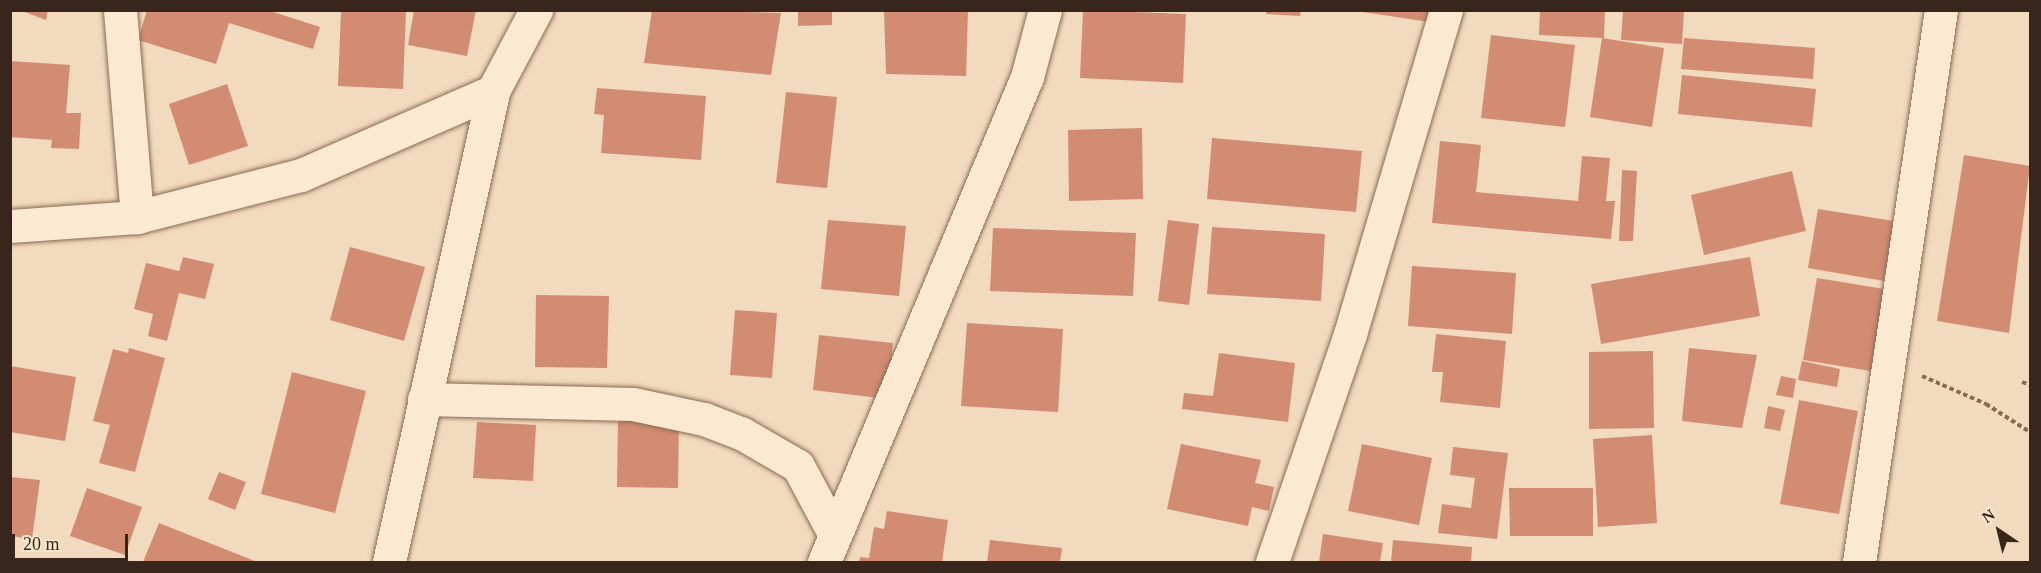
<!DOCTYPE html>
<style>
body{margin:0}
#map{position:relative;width:2041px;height:573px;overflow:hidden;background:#f1dabd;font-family:"Times New Roman",serif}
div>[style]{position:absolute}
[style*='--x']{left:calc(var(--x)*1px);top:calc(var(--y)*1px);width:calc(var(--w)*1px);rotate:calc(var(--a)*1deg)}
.building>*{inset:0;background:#d28c71}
.path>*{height:4px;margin-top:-2px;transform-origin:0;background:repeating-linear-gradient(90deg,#8a6a55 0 4.5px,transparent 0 7.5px)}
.roads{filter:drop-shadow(0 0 2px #8a6a55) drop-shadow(0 0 2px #8a6a55)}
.street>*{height:33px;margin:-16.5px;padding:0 16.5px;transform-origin:16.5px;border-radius:16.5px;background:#fbe9d1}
span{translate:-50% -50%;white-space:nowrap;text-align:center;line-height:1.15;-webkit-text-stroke:5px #f8e6ce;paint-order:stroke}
.frame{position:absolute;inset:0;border:12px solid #38251b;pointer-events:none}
.north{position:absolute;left:1969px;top:501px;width:60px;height:60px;-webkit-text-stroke:4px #f8e6ce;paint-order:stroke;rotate:325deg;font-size:16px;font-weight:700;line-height:24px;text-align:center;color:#38251b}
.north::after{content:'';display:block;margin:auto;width:21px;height:27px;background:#38251b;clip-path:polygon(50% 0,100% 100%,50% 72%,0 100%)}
.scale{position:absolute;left:12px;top:534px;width:116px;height:27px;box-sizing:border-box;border:3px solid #38251b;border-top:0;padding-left:8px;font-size:18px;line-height:21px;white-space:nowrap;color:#38251b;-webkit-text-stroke:4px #f8e6ce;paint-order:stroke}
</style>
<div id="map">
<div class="building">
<div style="clip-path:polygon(19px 10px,48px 10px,46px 20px)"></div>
<div style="clip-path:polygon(147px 10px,267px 10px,320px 27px,313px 49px,229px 23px,216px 64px,138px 40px)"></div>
<div style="clip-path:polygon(341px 10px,406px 10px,403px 89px,338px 86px)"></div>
<div style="clip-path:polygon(414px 10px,476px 10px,467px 56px,408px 45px)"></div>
<div style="clip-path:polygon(652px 10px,781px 13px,771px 75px,644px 63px)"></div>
<div style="clip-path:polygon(798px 10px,832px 10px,832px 25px,798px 26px)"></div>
<div style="clip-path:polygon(884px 10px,968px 10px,966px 76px,886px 74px)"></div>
<div style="clip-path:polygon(1083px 10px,1186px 14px,1183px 83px,1080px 78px)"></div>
<div style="clip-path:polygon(1267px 10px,1301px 10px,1300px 16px,1266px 14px)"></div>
<div style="clip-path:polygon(1350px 10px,1438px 10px,1436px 23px)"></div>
<div style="clip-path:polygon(1540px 10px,1605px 10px,1604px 38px,1539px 35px)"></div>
<div style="clip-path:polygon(1623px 10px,1684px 10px,1682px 44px,1621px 40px)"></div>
<div style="clip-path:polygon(1491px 35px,1575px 45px,1565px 127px,1481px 118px)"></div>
<div style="clip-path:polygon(1602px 38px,1664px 48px,1652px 127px,1590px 117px)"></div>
<div style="clip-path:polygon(1684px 38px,1815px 48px,1813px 79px,1681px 69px)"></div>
<div style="clip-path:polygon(10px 61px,70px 65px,66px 113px,81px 113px,79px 149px,51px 148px,52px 140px,10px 137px)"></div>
<div style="clip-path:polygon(1682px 75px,1816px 89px,1812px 127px,1678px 114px)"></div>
<div style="clip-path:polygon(227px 84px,248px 146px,189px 165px,169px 104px)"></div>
<div style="clip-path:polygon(597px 88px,706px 96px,701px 160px,601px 153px,604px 115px,594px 114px)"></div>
<div style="clip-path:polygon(786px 92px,837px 97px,827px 188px,776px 183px)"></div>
<div style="clip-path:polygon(1142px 128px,1143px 199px,1069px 201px,1068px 130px)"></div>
<div style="clip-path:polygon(1212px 138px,1362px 151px,1356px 212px,1207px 199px)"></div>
<div style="clip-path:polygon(1440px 141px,1481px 145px,1476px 192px,1578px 201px,1582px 156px,1610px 158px,1606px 201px,1615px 201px,1611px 239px,1432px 223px)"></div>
<div style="clip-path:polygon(1964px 155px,2030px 166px,2009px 333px,1937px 321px)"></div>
<div style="clip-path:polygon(1622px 170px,1637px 171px,1633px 241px,1619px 241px)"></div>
<div style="clip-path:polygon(1792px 171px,1806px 231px,1704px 255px,1691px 195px)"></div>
<div style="clip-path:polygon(1818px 209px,1894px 221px,1884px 281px,1808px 268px)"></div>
<div style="clip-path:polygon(828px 220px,906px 226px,899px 296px,821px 289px)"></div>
<div style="clip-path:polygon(1168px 220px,1199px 224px,1189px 305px,1158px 301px)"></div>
<div style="clip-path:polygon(1212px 227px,1325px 234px,1321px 301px,1207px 294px)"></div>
<div style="clip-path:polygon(993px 228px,1136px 233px,1133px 296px,990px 291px)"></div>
<div style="clip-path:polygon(350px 247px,425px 267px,404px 341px,330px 320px)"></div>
<div style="clip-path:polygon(183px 257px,214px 264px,205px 299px,179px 293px,167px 341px,148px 336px,153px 314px,134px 309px,146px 263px,179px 271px)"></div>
<div style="clip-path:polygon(1750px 257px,1760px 316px,1601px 344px,1591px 284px)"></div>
<div style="clip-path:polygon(1412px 266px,1516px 273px,1512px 334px,1408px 326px)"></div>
<div style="clip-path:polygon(1817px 278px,1884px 289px,1871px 371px,1803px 360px)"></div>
<div style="clip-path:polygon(536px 295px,609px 296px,607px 368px,535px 367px)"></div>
<div style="clip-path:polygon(735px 310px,777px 313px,772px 378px,730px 375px)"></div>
<div style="clip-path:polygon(967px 323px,1063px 329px,1058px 412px,961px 406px)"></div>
<div style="clip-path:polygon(1436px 334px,1506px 341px,1500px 408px,1440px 402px,1443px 372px,1432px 372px)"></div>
<div style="clip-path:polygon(819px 335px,893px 343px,887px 399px,813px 390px)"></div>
<div style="clip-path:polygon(129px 348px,165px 358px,135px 472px,99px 463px,110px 425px,93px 421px,113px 349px,128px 353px)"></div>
<div style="clip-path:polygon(1689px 348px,1757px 355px,1742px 428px,1682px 421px)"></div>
<div style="clip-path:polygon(1653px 351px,1654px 428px,1589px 429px,1589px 352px)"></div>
<div style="clip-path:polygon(1219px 353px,1295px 363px,1288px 422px,1182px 409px,1184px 393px,1213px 396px)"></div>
<div style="clip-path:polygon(1802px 361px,1840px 369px,1837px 387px,1798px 380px)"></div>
<div style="clip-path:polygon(10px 366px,76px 377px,65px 441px,10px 432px)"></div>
<div style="clip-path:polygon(292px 372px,366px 391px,335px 513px,261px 494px)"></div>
<div style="clip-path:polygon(1781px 376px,1796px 379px,1793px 398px,1776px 395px)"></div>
<div style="clip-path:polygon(1799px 400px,1858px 411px,1839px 514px,1780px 504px)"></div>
<div style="clip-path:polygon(1768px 406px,1785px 410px,1780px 431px,1764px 428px)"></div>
<div style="clip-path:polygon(618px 417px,679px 418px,678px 488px,617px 487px)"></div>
<div style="clip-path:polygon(477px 422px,536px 425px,533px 481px,473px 478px)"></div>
<div style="clip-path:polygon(1652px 435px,1657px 523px,1598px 527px,1593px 439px)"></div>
<div style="clip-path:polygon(1181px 444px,1261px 460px,1255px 483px,1274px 487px,1269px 511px,1252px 507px,1248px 526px,1167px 509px)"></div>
<div style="clip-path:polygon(1362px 444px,1432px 458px,1419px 525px,1348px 511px)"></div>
<div style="clip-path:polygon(1453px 447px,1508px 453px,1497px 539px,1438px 533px,1442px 504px,1471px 508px,1475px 478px,1450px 475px)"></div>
<div style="clip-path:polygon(219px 472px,246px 482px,235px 510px,208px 499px)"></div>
<div style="clip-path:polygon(10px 477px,40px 480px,32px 539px,10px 536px)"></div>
<div style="clip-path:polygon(87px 488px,142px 507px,125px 555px,70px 536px)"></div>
<div style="clip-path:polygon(1509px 488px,1593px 488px,1593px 536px,1510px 536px)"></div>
<div style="clip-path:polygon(887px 511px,948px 520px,942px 562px,859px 562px,860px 557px,869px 558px,874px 527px,884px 529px)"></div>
<div style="clip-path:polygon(159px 523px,257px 562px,143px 562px)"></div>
<div style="clip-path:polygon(1323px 534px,1383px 543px,1380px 562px,1319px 562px)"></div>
<div style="clip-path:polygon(990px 540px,1062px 548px,1060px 562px,987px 562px)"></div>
<div style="clip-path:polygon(1393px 540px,1472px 547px,1471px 562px,1391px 562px)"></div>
</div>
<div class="path">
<div style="--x:1922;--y:376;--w:70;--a:23.6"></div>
<div style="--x:1986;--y:404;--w:52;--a:32.5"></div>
<div style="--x:2022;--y:382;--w:9;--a:21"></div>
</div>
<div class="roads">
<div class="street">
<div style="--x:120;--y:10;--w:208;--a:85.3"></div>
<div style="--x:10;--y:226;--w:127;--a:-4.1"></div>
<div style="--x:137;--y:217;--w:169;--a:-14.4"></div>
<div style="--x:301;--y:175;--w:210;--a:-23.6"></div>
<div style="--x:424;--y:399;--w:209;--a:1.4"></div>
<div style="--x:633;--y:404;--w:73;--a:11.9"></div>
<div style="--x:704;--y:419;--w:40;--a:21"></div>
<div style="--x:741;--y:433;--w:66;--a:30.1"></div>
<div style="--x:798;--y:466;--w:76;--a:61.8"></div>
<div style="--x:389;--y:562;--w:482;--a:-77.5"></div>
<div style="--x:493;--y:91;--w:92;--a:-62"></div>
<div style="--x:824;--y:562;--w:526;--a:-67.29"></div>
<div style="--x:1027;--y:77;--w:69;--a:-75"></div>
<div style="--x:1272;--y:562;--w:241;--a:-71.1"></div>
<div style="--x:1350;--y:334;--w:338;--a:-73.5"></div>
<div style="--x:1859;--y:562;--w:558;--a:-81.55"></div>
</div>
</div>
<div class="frame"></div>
<div class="north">N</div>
<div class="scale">20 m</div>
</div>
